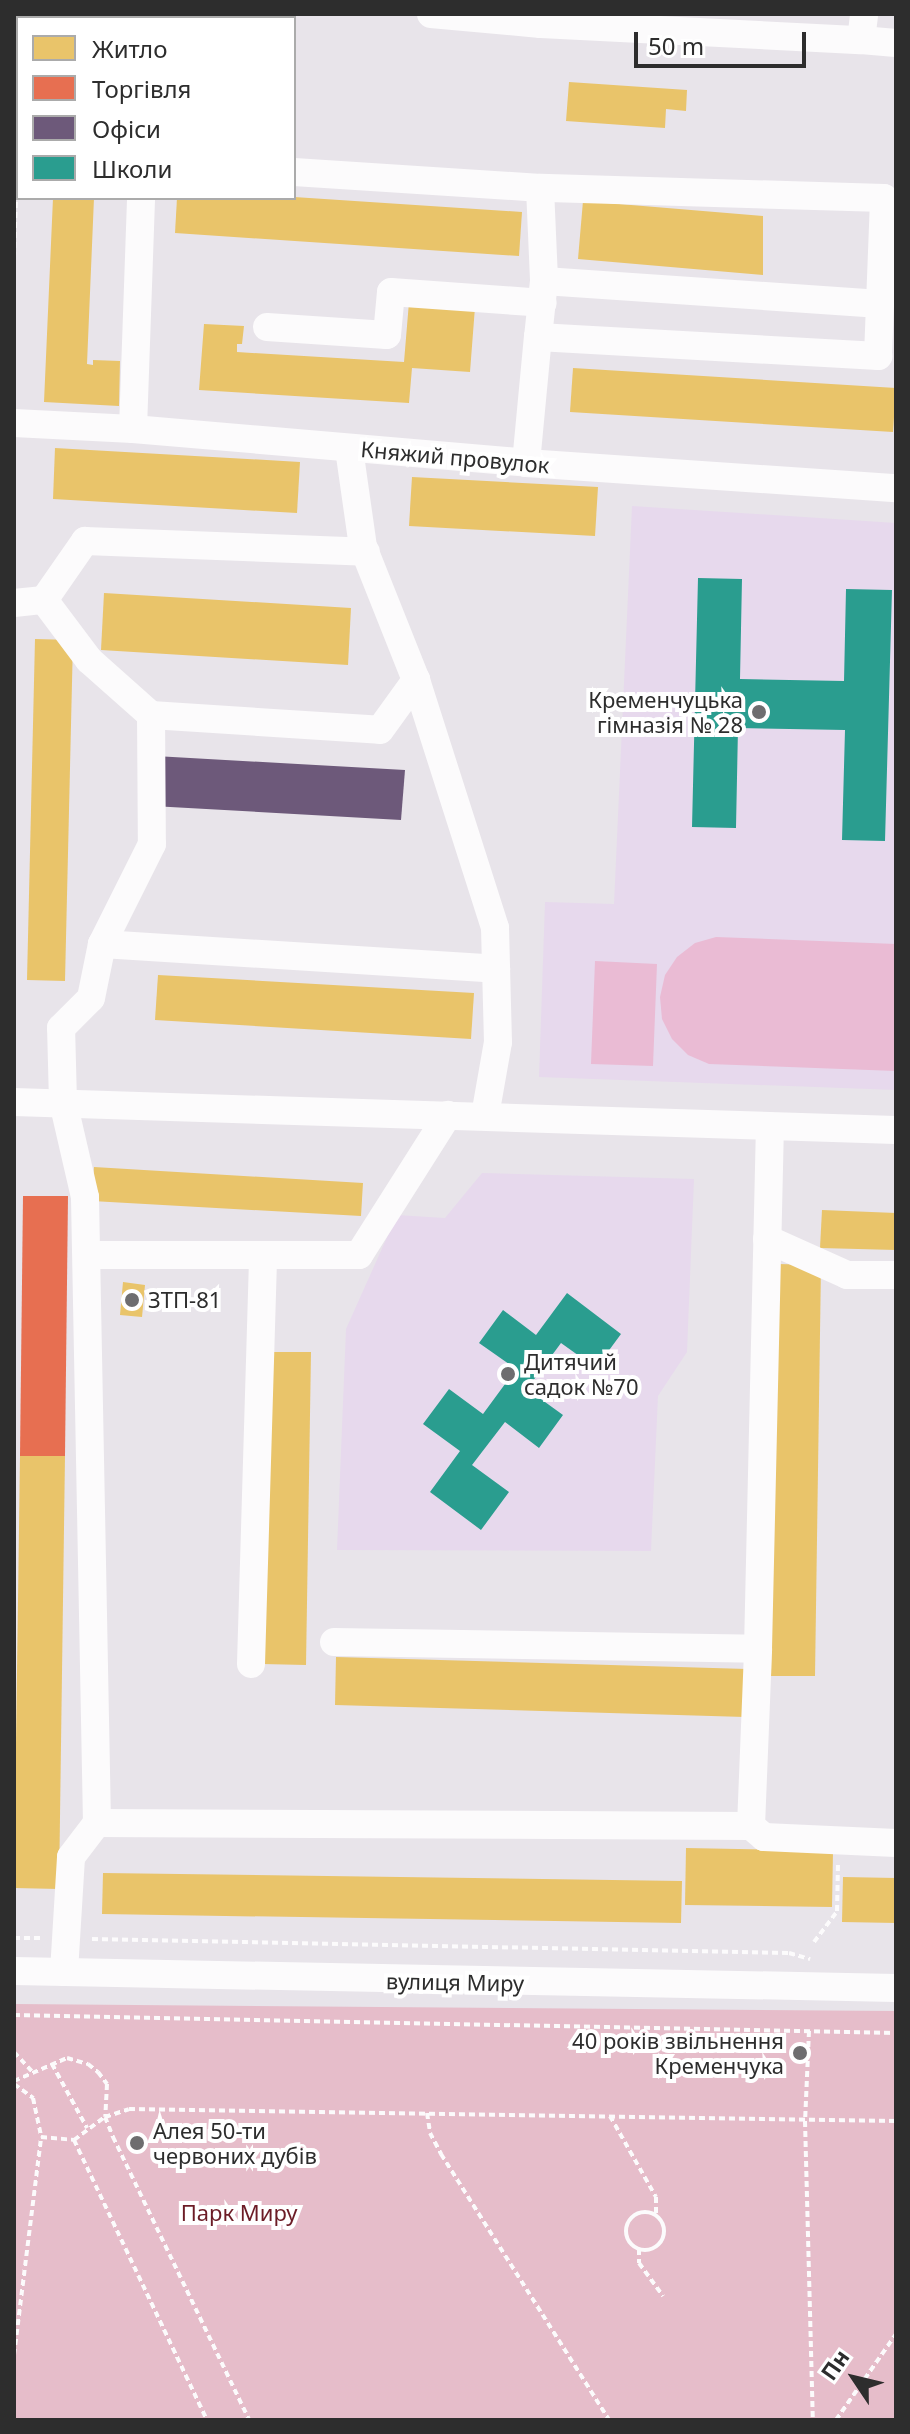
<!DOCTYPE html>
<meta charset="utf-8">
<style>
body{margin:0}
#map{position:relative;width:910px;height:2434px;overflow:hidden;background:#e8e4ea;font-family:"Noto Sans",sans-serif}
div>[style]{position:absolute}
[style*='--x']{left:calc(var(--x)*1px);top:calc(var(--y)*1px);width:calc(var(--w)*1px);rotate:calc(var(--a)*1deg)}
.education>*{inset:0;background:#e7d9ed}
.green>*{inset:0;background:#e6bdca}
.pitch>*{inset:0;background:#eabbd4}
.homes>*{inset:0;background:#e9c46a}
.shops>*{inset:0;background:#e76f51}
.offices>*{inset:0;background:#6d597a}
.schools>*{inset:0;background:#2a9d8f}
.path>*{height:4px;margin-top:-2px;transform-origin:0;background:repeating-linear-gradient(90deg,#fcfbfc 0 6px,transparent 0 10px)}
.path>.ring{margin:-2px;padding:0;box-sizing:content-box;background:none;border:4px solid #fcfbfc;border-radius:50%}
.minor>*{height:28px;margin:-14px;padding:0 14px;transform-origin:14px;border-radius:14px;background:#fcfbfc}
.dots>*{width:22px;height:22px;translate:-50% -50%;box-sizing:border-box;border:4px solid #fff;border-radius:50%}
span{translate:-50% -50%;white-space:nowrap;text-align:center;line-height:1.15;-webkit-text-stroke:8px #fff;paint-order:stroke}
.street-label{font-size:22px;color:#2d2d2d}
.poi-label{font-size:22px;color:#2d2d2d}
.right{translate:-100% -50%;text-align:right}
.left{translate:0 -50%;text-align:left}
.park-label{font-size:22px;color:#6c1c26}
.frame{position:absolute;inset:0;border:16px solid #2d2d2d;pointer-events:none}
.legend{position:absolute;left:16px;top:16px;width:280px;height:184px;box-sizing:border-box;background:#fff;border:2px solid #ababab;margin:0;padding:10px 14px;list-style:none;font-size:24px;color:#2d2d2d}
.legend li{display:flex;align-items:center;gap:16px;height:40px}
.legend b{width:40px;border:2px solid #ababab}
.north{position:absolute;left:814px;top:2338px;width:80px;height:80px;-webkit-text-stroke:6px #fff;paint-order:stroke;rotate:305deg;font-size:22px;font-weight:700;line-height:32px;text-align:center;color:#2d2d2d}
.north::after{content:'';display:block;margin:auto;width:28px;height:36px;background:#2d2d2d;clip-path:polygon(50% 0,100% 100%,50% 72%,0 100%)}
.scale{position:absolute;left:634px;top:32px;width:172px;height:36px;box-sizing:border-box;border:4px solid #2d2d2d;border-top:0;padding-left:10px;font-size:24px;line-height:28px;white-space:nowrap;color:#2d2d2d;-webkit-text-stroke:6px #fff;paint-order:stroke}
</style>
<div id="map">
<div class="education">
<div style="clip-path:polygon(632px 506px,896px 523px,896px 1090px,539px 1077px,545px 902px,614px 904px)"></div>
<div style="clip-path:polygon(482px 1173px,694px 1179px,687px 1352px,658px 1396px,651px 1551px,337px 1550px,346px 1329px,397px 1215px,445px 1218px)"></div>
</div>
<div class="green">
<div style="clip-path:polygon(14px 2004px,896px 2011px,896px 2420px,14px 2420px)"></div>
</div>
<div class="pitch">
<div style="clip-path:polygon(716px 937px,896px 944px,896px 1071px,709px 1064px,688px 1055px,672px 1039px,662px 1019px,660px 997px,665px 975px,677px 957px,695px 943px)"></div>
<div style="clip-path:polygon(595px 961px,657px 964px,653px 1066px,591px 1064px)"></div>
</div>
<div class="homes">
<div style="clip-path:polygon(61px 14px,102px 14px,102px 18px,60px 18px)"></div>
<div style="clip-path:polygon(186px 14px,210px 14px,210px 18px,186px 18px)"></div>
<div style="clip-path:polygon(569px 82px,687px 90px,686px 111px,666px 109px,665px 128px,566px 121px)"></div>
<div style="clip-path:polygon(294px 197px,522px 212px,519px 256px,175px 233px,177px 198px)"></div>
<div style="clip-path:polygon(53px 198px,94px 198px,87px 364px,93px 365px,93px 360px,120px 361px,119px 406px,44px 402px)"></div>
<div style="clip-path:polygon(583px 201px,763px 216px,763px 275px,578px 259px)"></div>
<div style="clip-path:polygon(409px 302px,475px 307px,470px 372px,412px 368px,409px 403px,199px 390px,204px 324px,244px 326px,242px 344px,237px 344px,237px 352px,404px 362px)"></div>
<div style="clip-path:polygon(573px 368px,896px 388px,893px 432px,570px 412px)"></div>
<div style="clip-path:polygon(55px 448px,300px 462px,297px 513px,53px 499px)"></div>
<div style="clip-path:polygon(412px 477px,598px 487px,595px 536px,409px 526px)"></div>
<div style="clip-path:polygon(104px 593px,351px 608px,348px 665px,101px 650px)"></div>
<div style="clip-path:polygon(35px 639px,73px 640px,65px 981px,27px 980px)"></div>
<div style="clip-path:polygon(158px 975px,474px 993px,471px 1039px,155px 1020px)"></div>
<div style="clip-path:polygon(94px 1167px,363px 1183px,361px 1216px,92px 1201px)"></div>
<div style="clip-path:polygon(822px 1210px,896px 1213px,896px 1250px,820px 1248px)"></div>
<div style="clip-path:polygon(777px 1264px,821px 1265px,815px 1676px,771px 1676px)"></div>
<div style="clip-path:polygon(123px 1282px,145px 1285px,142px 1317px,120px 1315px)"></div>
<div style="clip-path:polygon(267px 1352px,311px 1352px,306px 1665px,262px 1664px)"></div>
<div style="clip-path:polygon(20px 1456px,65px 1456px,59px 1889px,14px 1888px)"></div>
<div style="clip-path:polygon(336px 1657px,747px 1669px,745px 1717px,335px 1705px)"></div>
<div style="clip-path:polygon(686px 1848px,833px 1851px,832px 1907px,685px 1905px)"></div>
<div style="clip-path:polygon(103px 1873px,682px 1881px,681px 1923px,102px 1914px)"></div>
<div style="clip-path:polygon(843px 1877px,896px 1878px,896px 1923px,842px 1922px)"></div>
</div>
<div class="shops">
<div style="clip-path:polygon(23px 1196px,68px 1196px,65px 1456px,20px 1456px)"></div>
</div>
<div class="offices">
<div style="clip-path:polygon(155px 756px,405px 770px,401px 820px,152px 806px)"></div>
</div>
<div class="schools">
<div style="clip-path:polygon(698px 578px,742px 579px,740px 679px,844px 681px,846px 589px,892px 590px,885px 841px,842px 840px,845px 730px,738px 728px,736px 828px,692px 827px)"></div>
<div style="clip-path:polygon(567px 1293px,621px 1334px,596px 1368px,561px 1343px,527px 1389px,563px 1415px,539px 1448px,505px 1422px,472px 1465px,509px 1492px,481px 1530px,430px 1492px,460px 1451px,423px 1424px,449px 1389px,483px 1414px,516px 1369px,479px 1343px,503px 1310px,536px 1335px)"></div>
</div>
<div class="path">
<div style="--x:22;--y:18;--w:4;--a:-90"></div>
<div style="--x:14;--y:258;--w:125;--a:-88.2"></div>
<div style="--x:14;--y:1938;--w:29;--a:0"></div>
<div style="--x:92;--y:1939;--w:697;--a:1.15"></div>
<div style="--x:789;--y:1953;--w:22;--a:16"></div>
<div style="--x:814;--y:1942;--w:39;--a:-53"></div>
<div style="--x:837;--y:1911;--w:47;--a:-88.8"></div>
<div style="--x:14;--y:2015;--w:882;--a:1.17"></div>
<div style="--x:809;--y:2031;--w:90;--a:92.5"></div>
<div style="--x:805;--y:2121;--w:299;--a:88.5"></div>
<div style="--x:14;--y:2052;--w:26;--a:47"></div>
<div style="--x:52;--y:2064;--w:73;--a:61.3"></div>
<div style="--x:14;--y:2081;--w:58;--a:-23.5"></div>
<div style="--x:67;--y:2058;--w:22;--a:16"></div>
<div style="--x:88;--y:2064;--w:13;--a:39"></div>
<div style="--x:98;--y:2072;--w:15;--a:53"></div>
<div style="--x:107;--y:2084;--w:33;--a:93"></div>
<div style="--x:105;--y:2117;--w:22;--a:68"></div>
<div style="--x:113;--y:2137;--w:314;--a:64.3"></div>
<div style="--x:14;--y:2084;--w:24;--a:36"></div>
<div style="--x:33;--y:2098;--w:40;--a:78"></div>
<div style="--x:427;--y:2113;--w:20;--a:81"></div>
<div style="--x:430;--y:2133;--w:24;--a:62"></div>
<div style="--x:441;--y:2154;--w:315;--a:57.7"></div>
<div style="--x:610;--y:2116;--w:93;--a:60.4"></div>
<div style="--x:656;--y:2197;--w:18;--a:90"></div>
<div style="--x:74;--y:2140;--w:310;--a:64.6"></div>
<div class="ring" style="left:626px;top:2212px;width:34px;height:34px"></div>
<div style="--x:639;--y:2249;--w:14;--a:90"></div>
<div style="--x:639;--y:2263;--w:41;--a:54"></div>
<div style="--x:14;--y:2355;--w:220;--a:-82.9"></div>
<div style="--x:41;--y:2137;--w:33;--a:5"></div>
<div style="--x:74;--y:2140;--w:39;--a:-37"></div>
<div style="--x:105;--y:2117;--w:25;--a:-18"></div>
<div style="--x:129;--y:2109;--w:767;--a:0.9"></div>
<div style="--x:836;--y:2420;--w:105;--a:-55.1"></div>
</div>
<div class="minor">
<div style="--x:431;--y:14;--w:110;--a:5.2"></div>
<div style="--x:541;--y:24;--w:320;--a:2.9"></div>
<div style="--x:861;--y:40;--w:26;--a:-83"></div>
<div style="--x:156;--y:18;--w:13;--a:-18"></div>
<div style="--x:220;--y:18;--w:4;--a:-90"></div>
<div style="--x:861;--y:40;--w:35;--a:5"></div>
<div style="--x:294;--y:172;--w:247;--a:3.7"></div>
<div style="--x:544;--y:281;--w:337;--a:3.9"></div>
<div style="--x:267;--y:327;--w:120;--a:3.8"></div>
<div style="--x:387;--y:335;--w:43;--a:-84.7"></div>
<div style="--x:391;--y:292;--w:152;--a:4.1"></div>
<div style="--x:14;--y:423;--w:119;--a:2.9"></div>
<div style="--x:133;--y:429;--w:394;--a:4.9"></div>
<div style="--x:526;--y:463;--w:371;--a:3.9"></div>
<div style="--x:133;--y:429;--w:231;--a:-88"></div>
<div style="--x:526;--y:463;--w:127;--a:-84.6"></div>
<div style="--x:538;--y:337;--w:341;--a:3.2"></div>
<div style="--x:878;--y:356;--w:158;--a:-87.8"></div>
<div style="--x:884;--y:198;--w:344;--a:-178.3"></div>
<div style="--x:540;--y:188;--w:93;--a:87.5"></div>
<div style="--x:544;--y:281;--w:56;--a:96.1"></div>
<div style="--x:44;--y:600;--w:75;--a:53.1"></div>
<div style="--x:89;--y:660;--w:83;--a:41.6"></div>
<div style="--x:151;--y:715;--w:129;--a:89.6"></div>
<div style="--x:152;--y:844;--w:112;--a:116.6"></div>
<div style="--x:14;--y:603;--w:30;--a:-6"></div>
<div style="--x:44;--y:600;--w:72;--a:-55.2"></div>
<div style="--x:85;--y:541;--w:281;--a:2.2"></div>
<div style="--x:416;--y:680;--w:260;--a:72.3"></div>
<div style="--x:495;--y:928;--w:114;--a:88.5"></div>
<div style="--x:498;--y:1042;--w:75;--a:100"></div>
<div style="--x:151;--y:715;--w:229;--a:3.7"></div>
<div style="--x:380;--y:730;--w:62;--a:-54.2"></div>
<div style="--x:416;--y:680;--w:143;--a:-111.7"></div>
<div style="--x:363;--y:547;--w:99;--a:-98.1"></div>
<div style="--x:14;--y:1102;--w:882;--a:1.82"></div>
<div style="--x:767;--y:1239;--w:88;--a:24.2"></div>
<div style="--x:847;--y:1275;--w:49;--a:0"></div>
<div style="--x:87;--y:1255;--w:272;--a:0"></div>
<div style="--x:359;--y:1255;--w:166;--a:-57.6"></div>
<div style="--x:334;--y:1642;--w:424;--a:0.9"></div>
<div style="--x:251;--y:1664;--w:409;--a:-88.3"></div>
<div style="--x:97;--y:1823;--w:626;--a:-91.1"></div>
<div style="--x:85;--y:1197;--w:98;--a:-103"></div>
<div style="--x:63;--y:1102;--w:74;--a:-91.5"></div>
<div style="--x:61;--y:1028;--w:42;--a:-45"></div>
<div style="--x:91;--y:998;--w:55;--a:-78.5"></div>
<div style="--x:102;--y:944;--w:395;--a:3.6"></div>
<div style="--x:751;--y:1826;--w:177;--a:-87.7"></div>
<div style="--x:758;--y:1649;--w:523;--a:-88.69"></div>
<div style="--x:14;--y:1971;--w:882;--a:1.1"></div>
<div style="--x:64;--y:1972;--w:115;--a:-86.5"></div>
<div style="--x:71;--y:1857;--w:43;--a:-52.6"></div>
<div style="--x:97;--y:1823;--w:654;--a:0.26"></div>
<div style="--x:751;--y:1826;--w:17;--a:40"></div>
<div style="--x:764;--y:1837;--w:132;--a:2.6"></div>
</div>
<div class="dots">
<div style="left:759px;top:712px;background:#6e6d6f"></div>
<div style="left:132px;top:1300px;background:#6e6d6f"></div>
<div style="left:508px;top:1374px;background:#6e6d6f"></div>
<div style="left:800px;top:2053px;background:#6e6d6f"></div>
<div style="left:137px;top:2143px;background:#6e6d6f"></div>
</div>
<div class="street-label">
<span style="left:455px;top:457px;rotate:5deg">Княжий провулок</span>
<span style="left:455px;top:1982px;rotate:1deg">вулиця Миру</span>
</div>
<div class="poi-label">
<span class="right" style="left:743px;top:712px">Кременчуцька<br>гімназія № 28</span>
<span class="left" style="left:148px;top:1300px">ЗТП-81</span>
<span class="left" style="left:524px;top:1374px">Дитячий<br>садок №70</span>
<span class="right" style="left:784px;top:2053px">40 рокiв звiльнення<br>Кременчука</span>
<span class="left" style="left:153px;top:2143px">Алея 50-ти<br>червоних дубів</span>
</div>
<div class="park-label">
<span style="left:239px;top:2213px">Парк Миру</span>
</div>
<div class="frame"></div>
<ul class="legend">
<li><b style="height:22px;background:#e9c46a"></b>Житло</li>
<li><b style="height:22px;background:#e76f51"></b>Торгівля</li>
<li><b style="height:22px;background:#6d597a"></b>Офіси</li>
<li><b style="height:22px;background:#2a9d8f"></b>Школи</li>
</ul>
<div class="north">Пн</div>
<div class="scale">50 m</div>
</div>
